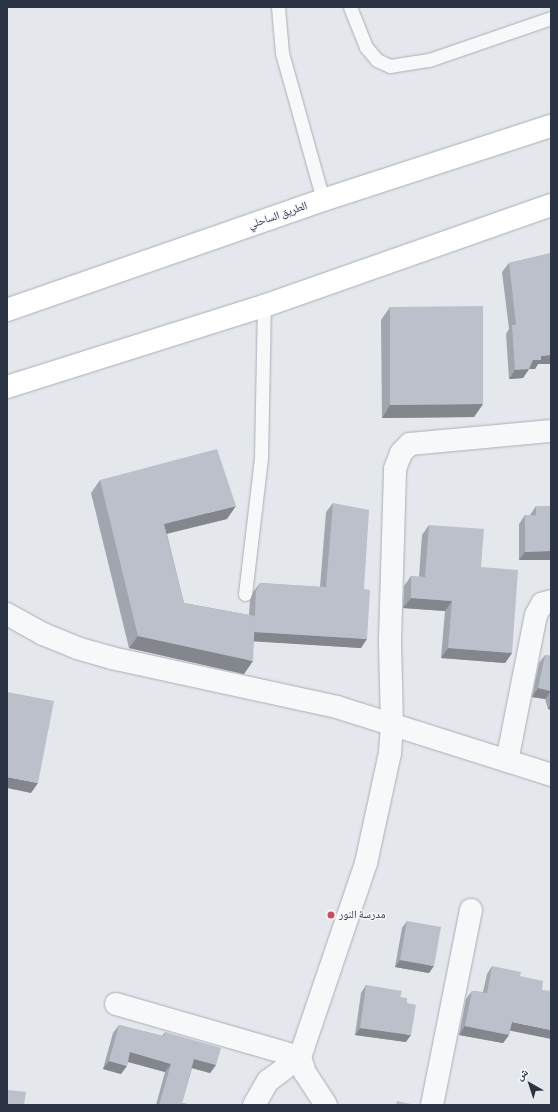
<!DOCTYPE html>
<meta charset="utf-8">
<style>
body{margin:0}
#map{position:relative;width:558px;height:1112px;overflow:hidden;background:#e4e7ec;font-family:"Source Sans 3","Noto Naskh Arabic",sans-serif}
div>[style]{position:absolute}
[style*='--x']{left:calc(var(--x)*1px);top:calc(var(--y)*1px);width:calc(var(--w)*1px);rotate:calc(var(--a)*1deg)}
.roads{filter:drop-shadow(0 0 1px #a9aeb7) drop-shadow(0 0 1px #a9aeb7)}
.lane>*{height:13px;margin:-6.5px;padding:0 6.5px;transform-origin:6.5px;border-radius:6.5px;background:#f7f8fa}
.street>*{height:22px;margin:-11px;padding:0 11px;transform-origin:11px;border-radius:11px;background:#f7f8fa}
.highway>*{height:22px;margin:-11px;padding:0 11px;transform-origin:11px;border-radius:11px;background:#fff}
.wall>*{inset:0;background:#a1a5ae}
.shaded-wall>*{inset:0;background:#83868d}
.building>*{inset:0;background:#bbc0ca}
.dots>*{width:11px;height:11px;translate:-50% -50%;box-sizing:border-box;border:2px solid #f4f6f9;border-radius:50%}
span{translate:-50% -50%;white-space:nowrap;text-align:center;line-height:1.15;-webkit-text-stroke:3px #f4f6f9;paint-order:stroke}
.street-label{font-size:11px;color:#2b3445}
.poi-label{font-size:11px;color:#2b3445}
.left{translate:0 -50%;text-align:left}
.frame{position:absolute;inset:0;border:8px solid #2b3445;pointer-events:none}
.north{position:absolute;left:510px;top:1064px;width:40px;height:40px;-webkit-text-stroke:3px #f4f6f9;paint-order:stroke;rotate:321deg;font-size:11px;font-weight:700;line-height:16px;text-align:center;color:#2b3445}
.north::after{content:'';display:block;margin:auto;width:14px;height:18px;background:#2b3445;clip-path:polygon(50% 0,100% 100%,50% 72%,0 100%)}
</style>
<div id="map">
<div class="roads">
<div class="lane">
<div style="--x:278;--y:7;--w:46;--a:85"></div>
<div style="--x:282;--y:53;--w:153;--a:74.4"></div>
<div style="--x:350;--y:7;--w:43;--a:68.2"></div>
<div style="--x:366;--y:47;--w:17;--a:50"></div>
<div style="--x:377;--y:60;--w:14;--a:25"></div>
<div style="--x:390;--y:66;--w:39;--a:-9"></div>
<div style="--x:429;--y:60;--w:129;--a:-19"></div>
<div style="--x:245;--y:594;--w:137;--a:-83.3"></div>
<div style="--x:261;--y:458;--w:152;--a:-88.9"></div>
</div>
<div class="street">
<div style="--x:7;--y:614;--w:41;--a:29.1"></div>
<div style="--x:43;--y:634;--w:37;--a:22"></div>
<div style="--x:77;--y:648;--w:36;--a:16"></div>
<div style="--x:112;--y:658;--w:230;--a:12.3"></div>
<div style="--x:337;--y:707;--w:225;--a:17.6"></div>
<div style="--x:507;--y:761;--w:149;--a:-78.8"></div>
<div style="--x:536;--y:615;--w:13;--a:-61"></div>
<div style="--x:542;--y:604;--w:9;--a:-18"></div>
<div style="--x:116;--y:1004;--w:191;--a:16.1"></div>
<div style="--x:254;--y:1105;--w:28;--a:-60"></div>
<div style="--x:268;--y:1081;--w:40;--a:-37"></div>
<div style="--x:326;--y:1105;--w:38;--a:-123"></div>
<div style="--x:305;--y:1073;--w:17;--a:-107"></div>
<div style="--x:300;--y:1057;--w:205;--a:-71.2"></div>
<div style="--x:366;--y:863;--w:113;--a:-77.7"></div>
<div style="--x:390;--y:753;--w:29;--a:-86"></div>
<div style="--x:392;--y:724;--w:84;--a:-91.4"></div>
<div style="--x:390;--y:640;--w:171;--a:-88.3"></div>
<div style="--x:395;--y:469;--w:17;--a:-69"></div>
<div style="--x:401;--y:453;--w:13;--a:-45"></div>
<div style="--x:410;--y:444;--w:142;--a:-5.3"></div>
<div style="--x:432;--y:1105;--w:199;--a:-78.7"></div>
</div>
<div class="highway">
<div style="--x:7;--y:310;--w:335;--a:-19.2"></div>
<div style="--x:323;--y:200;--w:240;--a:-18"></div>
<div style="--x:7;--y:387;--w:269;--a:-17.5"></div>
<div style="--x:264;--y:306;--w:304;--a:-19.4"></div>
</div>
</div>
<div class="wall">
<div style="clip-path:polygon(551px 253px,551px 364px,538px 364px,535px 369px,529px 369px,523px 378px,509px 379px,506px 334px,509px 329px,502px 272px,509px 263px)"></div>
<div style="clip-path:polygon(390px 307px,483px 404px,474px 417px,382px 418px,381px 320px)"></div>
<div style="clip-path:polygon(100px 480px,227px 519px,167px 534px,184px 603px,249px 615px,250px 600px,253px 592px,260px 583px,320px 587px,326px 512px,333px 503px,364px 589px,361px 648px,254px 641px,244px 674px,129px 648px,91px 493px)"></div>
<div style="clip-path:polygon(536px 506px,551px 506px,551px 560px,519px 560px,519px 524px,525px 515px,530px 515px)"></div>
<div style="clip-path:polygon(429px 525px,481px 567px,512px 653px,505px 663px,441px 658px,445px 611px,403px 608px,404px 586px,411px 576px,419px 577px,422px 535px)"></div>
<div style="clip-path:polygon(545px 655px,551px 656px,551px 710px,548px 709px,545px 699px,532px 697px,539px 663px)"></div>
<div style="clip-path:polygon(407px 921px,429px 973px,395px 967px,402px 928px)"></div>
<div style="clip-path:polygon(492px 966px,510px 1031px,509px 1035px,503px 1043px,459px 1035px,466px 999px,472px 991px,483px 992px,487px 974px)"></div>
<div style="clip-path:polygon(366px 985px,400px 997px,407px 1003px,406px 1042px,355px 1035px,361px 993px)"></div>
<div style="clip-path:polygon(119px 1025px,162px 1036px,165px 1032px,216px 1065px,210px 1073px,192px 1068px,182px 1103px,192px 1105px,156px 1105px,165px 1072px,128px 1062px,121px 1074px,103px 1069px,113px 1033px)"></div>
</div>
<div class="shaded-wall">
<div style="clip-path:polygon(551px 355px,551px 364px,538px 364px,535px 369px,529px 369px,523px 378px,509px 379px,515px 370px,541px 356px)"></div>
<div style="clip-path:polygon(483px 404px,474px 417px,382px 418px,390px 405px)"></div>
<div style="clip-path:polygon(236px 506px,227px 519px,156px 536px,164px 524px)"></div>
<div style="clip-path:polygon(551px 551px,551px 560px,519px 560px,525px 552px)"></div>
<div style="clip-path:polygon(411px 598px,452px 601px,445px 611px,403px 608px)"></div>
<div style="clip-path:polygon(254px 632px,367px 639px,361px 648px,248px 641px)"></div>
<div style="clip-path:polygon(138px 636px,253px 661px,244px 674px,129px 648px)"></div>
<div style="clip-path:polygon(448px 648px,512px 653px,505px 663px,441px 658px)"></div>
<div style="clip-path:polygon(538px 688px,551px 691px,545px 699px,532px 697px)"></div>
<div style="clip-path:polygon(551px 704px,551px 710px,548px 709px)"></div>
<div style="clip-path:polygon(7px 777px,38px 783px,31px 793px,7px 788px)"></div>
<div style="clip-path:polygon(400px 960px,434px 966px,429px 973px,395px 967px)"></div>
<div style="clip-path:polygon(512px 1022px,551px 1030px,551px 1039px,507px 1030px)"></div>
<div style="clip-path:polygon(465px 1026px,509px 1035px,503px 1043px,459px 1035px)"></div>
<div style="clip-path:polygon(360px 1028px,411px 1035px,406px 1042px,355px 1035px)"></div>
<div style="clip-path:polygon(130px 1052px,171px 1064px,165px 1072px,125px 1061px)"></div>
<div style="clip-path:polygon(194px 1059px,216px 1065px,210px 1073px,188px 1067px)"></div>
<div style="clip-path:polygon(109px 1061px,127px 1066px,121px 1074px,103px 1069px)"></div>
</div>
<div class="building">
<div style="clip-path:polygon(551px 253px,551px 355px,541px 356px,541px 360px,533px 360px,529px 369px,515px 370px,512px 325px,516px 325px,509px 263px)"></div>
<div style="clip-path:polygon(483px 306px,483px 404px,390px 405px,390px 307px)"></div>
<div style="clip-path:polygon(217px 449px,236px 506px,164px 524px,184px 603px,255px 616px,253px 661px,138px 636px,100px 480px)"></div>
<div style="clip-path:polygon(333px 503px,369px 510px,364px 589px,370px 590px,367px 639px,254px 632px,256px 591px,260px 583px,326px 587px)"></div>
<div style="clip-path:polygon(536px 506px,551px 506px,551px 551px,525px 552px,525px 515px,536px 515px)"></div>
<div style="clip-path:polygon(429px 525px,484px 529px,481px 567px,518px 570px,512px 653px,448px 648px,452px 601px,411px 598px,411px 576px,425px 577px)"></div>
<div style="clip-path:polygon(545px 655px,551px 656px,551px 691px,538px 688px)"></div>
<div style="clip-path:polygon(7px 692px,54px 701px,38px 783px,7px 777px)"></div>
<div style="clip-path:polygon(407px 921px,441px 927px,434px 966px,400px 960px)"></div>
<div style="clip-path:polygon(492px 966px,521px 972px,520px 976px,543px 981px,542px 990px,551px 991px,551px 1030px,512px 1022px,509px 1035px,465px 1026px,472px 991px,487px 993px)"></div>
<div style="clip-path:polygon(366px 985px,402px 991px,400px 997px,407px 998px,407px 1003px,416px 1005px,411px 1035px,360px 1028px)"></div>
<div style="clip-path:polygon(119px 1025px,164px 1036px,165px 1032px,221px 1048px,216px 1065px,194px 1059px,182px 1103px,192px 1105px,159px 1105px,171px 1064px,130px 1052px,127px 1066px,109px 1061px)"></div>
<div style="clip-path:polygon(7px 1090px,26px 1092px,24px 1105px,7px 1105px)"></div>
<div style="clip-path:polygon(397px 1101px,415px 1105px,396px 1105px)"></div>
<div style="clip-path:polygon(122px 1104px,132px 1105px,121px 1105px)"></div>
</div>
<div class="dots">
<div style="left:331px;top:915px;background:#d1495b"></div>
</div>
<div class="street-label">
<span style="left:278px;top:216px;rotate:-19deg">الطريق الساحلي</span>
</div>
<div class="poi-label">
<span class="left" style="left:339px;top:915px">مدرسة النور</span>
</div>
<div class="frame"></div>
<div class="north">ش</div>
</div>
